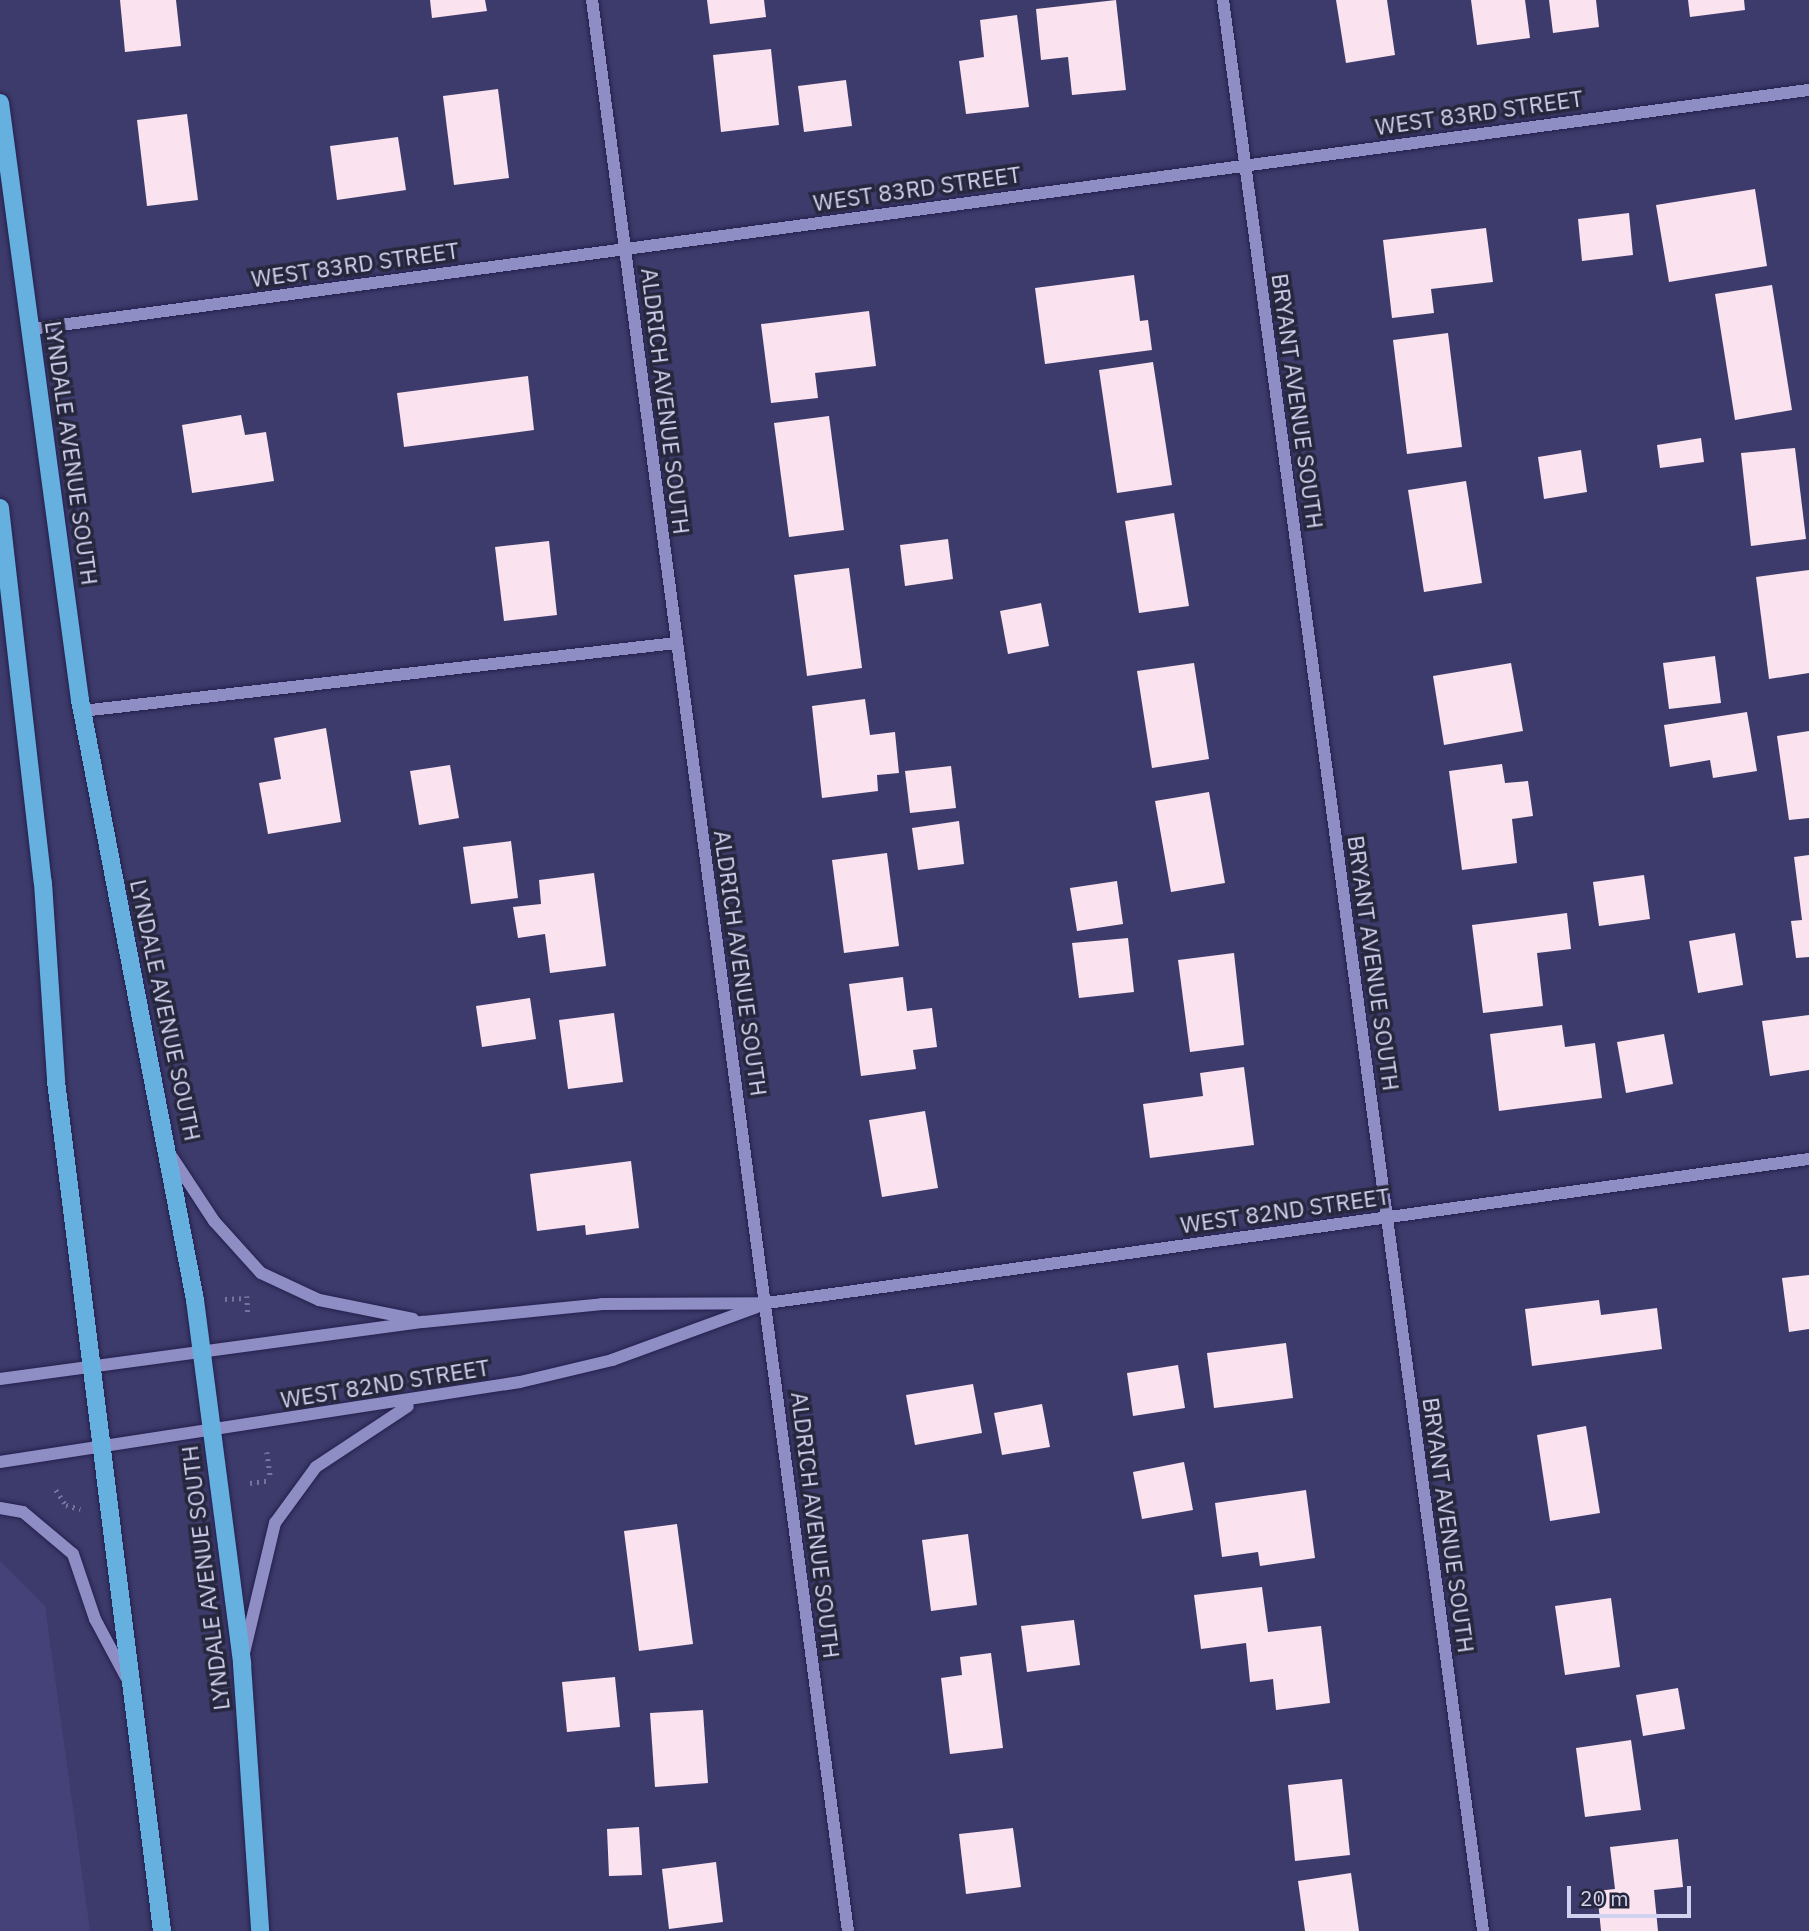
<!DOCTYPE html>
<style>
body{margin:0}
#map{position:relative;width:1809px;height:1931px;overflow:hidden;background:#3d3b6b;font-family:"IBM Plex Sans",sans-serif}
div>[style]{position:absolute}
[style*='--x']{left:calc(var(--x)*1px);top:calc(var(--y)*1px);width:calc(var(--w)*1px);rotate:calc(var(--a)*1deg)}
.built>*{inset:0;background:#45427a}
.building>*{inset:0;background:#fbe2ef}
.path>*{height:4.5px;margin-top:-2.25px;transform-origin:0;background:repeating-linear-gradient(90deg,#75749d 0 2px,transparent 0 7px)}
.roads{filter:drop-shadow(0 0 2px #25204e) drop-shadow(0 0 2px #25204e)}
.minor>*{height:12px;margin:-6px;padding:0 6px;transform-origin:6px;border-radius:6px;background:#8e8ec5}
.major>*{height:18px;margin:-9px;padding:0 9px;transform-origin:9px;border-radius:9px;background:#65b0df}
span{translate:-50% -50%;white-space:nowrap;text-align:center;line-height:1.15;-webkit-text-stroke:7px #26263c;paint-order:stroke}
.street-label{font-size:23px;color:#d1d2ef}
.scale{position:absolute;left:1567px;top:1886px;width:124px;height:32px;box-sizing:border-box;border:4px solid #d1d2ef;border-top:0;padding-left:9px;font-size:21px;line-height:24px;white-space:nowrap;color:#d1d2ef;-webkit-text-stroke:5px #26263c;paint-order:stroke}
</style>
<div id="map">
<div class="built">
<div style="clip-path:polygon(0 1561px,45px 1606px,90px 1931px,0 1931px)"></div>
</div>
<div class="building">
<div style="clip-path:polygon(120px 0,176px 0,181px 46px,125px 52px)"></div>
<div style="clip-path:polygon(430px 0,485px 0,487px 11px,432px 18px)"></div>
<div style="clip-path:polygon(707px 0,764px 0,766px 17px,710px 24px)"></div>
<div style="clip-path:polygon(1116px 0,1126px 90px,1072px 95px,1068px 57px,1041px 60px,1036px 9px)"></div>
<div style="clip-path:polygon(1336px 0,1387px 0,1395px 55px,1346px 63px)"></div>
<div style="clip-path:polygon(1471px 0,1525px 0,1530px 38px,1477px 45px)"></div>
<div style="clip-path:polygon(1549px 0,1596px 0,1599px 27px,1553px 33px)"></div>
<div style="clip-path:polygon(1688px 0,1744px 0,1745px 10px,1690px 17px)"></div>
<div style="clip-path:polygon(1017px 15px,1029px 107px,966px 114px,959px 61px,984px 57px,980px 20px)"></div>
<div style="clip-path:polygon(771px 49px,779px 125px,721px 132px,713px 55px)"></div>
<div style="clip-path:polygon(846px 80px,852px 126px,804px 132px,798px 86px)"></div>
<div style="clip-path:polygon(498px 89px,509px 178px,454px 185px,443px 96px)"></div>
<div style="clip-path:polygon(187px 114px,198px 200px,147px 206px,137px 120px)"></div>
<div style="clip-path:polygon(398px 137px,406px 190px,337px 200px,330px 146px)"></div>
<div style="clip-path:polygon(1755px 189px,1767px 266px,1669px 282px,1656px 205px)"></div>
<div style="clip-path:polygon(1629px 213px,1633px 255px,1582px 261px,1578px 219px)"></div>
<div style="clip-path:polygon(1486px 228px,1493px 282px,1431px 289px,1434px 313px,1392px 318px,1383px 240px)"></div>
<div style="clip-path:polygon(1134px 275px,1140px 321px,1148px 320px,1152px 350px,1045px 364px,1035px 288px)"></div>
<div style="clip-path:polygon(1772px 285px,1792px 410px,1735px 420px,1715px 294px)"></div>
<div style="clip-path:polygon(869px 311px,876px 366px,815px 373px,818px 398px,771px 403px,761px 324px)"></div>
<div style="clip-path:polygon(1448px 333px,1462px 447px,1407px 454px,1393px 340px)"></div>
<div style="clip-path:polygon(1153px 362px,1172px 485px,1117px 493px,1099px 370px)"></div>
<div style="clip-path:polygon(528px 376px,534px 430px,404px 447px,397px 393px)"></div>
<div style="clip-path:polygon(241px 415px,245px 435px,266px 432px,274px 481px,192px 493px,182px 425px)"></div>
<div style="clip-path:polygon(829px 416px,844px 530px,789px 537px,774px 423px)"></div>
<div style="clip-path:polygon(1701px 438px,1704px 462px,1660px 468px,1657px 445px)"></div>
<div style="clip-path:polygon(1795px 448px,1806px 539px,1751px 546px,1741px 453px)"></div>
<div style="clip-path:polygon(1581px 450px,1587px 492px,1544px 499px,1538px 457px)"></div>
<div style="clip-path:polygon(1466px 481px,1482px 583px,1424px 592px,1408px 490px)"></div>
<div style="clip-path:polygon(1174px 513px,1189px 606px,1139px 613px,1125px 521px)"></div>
<div style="clip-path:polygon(948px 539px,953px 579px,905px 586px,900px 545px)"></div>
<div style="clip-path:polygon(549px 541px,557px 615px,504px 621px,495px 547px)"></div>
<div style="clip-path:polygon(849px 568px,862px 668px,807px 676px,794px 575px)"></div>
<div style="clip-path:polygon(1809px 570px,1809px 673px,1769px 679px,1756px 577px)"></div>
<div style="clip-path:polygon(1041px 603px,1049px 646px,1008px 654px,1000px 611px)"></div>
<div style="clip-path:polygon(1715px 656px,1721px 703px,1669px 709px,1663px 663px)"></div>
<div style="clip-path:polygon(1194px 663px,1209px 759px,1152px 768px,1137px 671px)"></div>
<div style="clip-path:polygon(1511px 663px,1523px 731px,1444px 745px,1433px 676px)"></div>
<div style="clip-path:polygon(865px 699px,870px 735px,895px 732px,899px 773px,877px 775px,878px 791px,822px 798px,812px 706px)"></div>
<div style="clip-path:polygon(1747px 712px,1757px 771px,1713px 778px,1710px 760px,1670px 767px,1664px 725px)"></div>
<div style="clip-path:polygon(326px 728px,341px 822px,268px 834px,259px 783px,281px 779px,274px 738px)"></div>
<div style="clip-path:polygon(1809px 731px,1809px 818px,1789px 820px,1777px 736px)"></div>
<div style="clip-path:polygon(1502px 764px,1505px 783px,1528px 781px,1533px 816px,1512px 819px,1517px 863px,1462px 870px,1449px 771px)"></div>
<div style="clip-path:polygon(450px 765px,459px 818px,419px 825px,410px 771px)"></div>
<div style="clip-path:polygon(951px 766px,956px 808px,910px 813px,905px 771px)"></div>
<div style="clip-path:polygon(1209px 792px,1225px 883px,1171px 892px,1155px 801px)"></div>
<div style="clip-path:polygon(959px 821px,964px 864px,918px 870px,912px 828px)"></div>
<div style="clip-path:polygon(511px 841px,518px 898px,471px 904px,463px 847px)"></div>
<div style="clip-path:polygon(887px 853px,899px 946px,844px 953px,832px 860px)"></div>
<div style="clip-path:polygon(1809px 855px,1809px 957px,1796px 958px,1791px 921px,1802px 920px,1794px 857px)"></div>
<div style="clip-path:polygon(594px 873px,606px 966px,550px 973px,545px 934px,518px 938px,513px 907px,541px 904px,539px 880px)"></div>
<div style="clip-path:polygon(1644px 875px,1650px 919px,1599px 926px,1593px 882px)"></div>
<div style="clip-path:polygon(1117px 881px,1123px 924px,1077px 931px,1070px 888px)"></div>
<div style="clip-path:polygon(1567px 913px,1571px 949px,1537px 953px,1543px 1006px,1483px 1013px,1472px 925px)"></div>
<div style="clip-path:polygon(1735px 933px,1743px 985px,1698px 993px,1689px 941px)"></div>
<div style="clip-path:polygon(1128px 938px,1134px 992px,1079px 998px,1072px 943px)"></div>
<div style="clip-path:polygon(1234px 953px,1244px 1045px,1190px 1052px,1178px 960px)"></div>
<div style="clip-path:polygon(903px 977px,907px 1011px,932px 1008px,937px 1047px,913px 1050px,916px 1069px,861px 1076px,849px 984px)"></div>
<div style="clip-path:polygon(530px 998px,536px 1039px,482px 1047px,476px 1006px)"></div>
<div style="clip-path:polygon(614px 1013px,623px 1082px,568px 1089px,559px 1020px)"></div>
<div style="clip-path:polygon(1809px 1015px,1809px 1070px,1770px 1076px,1762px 1021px)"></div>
<div style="clip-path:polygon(1562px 1025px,1565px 1047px,1595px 1043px,1602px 1098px,1499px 1111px,1490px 1034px)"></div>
<div style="clip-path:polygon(1664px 1034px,1673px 1084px,1626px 1093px,1617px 1042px)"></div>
<div style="clip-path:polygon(1244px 1067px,1254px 1145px,1150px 1158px,1143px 1104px,1203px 1096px,1200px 1073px)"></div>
<div style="clip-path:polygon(925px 1111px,938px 1188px,882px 1197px,869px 1120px)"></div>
<div style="clip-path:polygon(631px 1161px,639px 1228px,586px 1235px,585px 1225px,537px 1231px,530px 1174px)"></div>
<div style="clip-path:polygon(1809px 1275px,1809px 1329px,1789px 1332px,1782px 1278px)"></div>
<div style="clip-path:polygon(1599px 1300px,1601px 1315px,1657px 1308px,1662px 1349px,1532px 1366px,1525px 1309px)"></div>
<div style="clip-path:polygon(1286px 1343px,1293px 1398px,1214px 1408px,1207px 1353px)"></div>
<div style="clip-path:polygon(1178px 1365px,1185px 1408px,1133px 1416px,1127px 1373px)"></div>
<div style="clip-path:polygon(973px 1384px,982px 1433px,915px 1445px,906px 1395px)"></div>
<div style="clip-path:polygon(1042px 1404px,1050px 1447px,1002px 1455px,994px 1413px)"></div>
<div style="clip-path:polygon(1586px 1426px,1600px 1513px,1550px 1521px,1537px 1435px)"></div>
<div style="clip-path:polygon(1184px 1462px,1193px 1510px,1142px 1519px,1133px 1472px)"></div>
<div style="clip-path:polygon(1306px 1490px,1315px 1558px,1260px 1566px,1258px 1552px,1222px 1557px,1215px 1503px)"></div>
<div style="clip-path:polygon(677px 1524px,693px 1644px,639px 1651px,624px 1531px)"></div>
<div style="clip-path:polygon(968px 1534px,977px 1605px,931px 1611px,922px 1540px)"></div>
<div style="clip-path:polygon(1262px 1587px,1268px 1632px,1321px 1626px,1330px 1703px,1276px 1710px,1273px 1679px,1250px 1682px,1246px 1643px,1201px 1649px,1194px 1595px)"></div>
<div style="clip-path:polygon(1611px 1598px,1620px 1667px,1565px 1675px,1555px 1606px)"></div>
<div style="clip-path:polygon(1074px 1620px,1080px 1665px,1027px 1672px,1021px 1626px)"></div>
<div style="clip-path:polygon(991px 1653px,1003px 1748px,950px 1754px,941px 1678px,962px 1675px,960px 1657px)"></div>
<div style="clip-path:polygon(615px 1677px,620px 1727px,567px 1732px,562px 1682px)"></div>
<div style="clip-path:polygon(1678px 1688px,1685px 1729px,1643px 1736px,1636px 1695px)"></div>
<div style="clip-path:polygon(703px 1710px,708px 1783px,655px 1787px,650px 1713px)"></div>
<div style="clip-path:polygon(1631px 1740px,1641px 1810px,1585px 1817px,1576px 1748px)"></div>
<div style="clip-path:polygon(1342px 1779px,1350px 1855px,1295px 1861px,1288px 1785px)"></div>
<div style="clip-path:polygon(639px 1827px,642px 1875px,609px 1876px,607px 1829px)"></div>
<div style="clip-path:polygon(1013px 1828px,1021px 1887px,966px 1894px,959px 1834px)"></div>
<div style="clip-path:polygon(1678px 1839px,1683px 1887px,1654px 1890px,1658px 1931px,1601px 1931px,1597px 1891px,1615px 1889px,1610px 1847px)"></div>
<div style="clip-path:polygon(716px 1862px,723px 1922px,669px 1929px,662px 1869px)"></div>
<div style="clip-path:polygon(1351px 1873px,1359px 1931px,1305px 1931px,1298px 1881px)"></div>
</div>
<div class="path">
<div style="--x:247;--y:1296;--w:17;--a:87"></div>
<div style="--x:225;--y:1299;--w:21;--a:-3"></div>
<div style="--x:267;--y:1452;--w:27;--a:82"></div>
<div style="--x:250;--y:1483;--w:21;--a:-8"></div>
<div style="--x:56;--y:1490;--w:18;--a:56"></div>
<div style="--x:66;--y:1505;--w:15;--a:16"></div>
</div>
<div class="roads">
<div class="minor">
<div style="--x:592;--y:0;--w:1948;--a:82.45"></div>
<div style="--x:1223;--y:0;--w:1948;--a:82.33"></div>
<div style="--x:31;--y:329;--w:1794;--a:-7.66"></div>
<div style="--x:82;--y:711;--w:598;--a:-6.53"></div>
<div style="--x:172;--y:1157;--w:77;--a:56.7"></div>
<div style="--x:214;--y:1221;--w:70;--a:47.9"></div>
<div style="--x:261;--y:1273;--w:64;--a:25"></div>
<div style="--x:319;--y:1300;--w:96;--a:11.4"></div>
<div style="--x:0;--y:1379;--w:427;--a:-7.7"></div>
<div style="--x:423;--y:1322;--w:180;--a:-5.7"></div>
<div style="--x:602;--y:1304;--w:165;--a:-0.3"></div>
<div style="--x:767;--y:1303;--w:1052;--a:-7.87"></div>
<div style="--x:0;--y:1462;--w:526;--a:-8.75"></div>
<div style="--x:520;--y:1382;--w:95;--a:-13.4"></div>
<div style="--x:612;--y:1360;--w:154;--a:-20.1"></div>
<div style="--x:0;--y:1508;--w:23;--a:10"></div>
<div style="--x:23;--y:1512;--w:65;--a:40"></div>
<div style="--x:73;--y:1554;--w:69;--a:71.3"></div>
<div style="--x:95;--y:1619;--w:66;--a:61.9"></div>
<div style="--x:244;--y:1653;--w:134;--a:-76.6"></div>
<div style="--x:275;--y:1523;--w:69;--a:-53.8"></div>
<div style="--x:316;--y:1467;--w:110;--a:-33.5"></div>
</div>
<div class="major">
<div style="--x:0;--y:103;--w:602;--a:82.37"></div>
<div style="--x:80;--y:700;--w:611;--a:79.15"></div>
<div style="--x:195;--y:1300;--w:367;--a:82.6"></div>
<div style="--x:242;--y:1664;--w:268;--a:86.1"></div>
<div style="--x:0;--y:508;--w:377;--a:83.5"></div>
<div style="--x:43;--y:883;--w:198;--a:86.2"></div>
<div style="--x:56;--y:1081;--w:857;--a:82.89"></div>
</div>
</div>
<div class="street-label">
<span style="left:1479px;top:112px;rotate:-8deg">WEST 83RD STREET</span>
<span style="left:917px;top:188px;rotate:-8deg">WEST 83RD STREET</span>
<span style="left:355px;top:264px;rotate:-8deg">WEST 83RD STREET</span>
<span style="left:666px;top:401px;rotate:83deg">ALDRICH AVENUE SOUTH</span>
<span style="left:1298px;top:401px;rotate:82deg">BRYANT AVENUE SOUTH</span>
<span style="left:72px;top:453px;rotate:82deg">LYNDALE AVENUE SOUTH</span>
<span style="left:741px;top:963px;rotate:82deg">ALDRICH AVENUE SOUTH</span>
<span style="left:1374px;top:963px;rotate:82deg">BRYANT AVENUE SOUTH</span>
<span style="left:166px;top:1010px;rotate:78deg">LYNDALE AVENUE SOUTH</span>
<span style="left:1285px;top:1210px;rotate:-8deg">WEST 82ND STREET</span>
<span style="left:385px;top:1383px;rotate:-9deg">WEST 82ND STREET</span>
<span style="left:816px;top:1525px;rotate:83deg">ALDRICH AVENUE SOUTH</span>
<span style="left:1449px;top:1525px;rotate:82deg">BRYANT AVENUE SOUTH</span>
<span style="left:205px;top:1578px;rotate:-97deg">LYNDALE AVENUE SOUTH</span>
</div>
<div class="scale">20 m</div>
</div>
